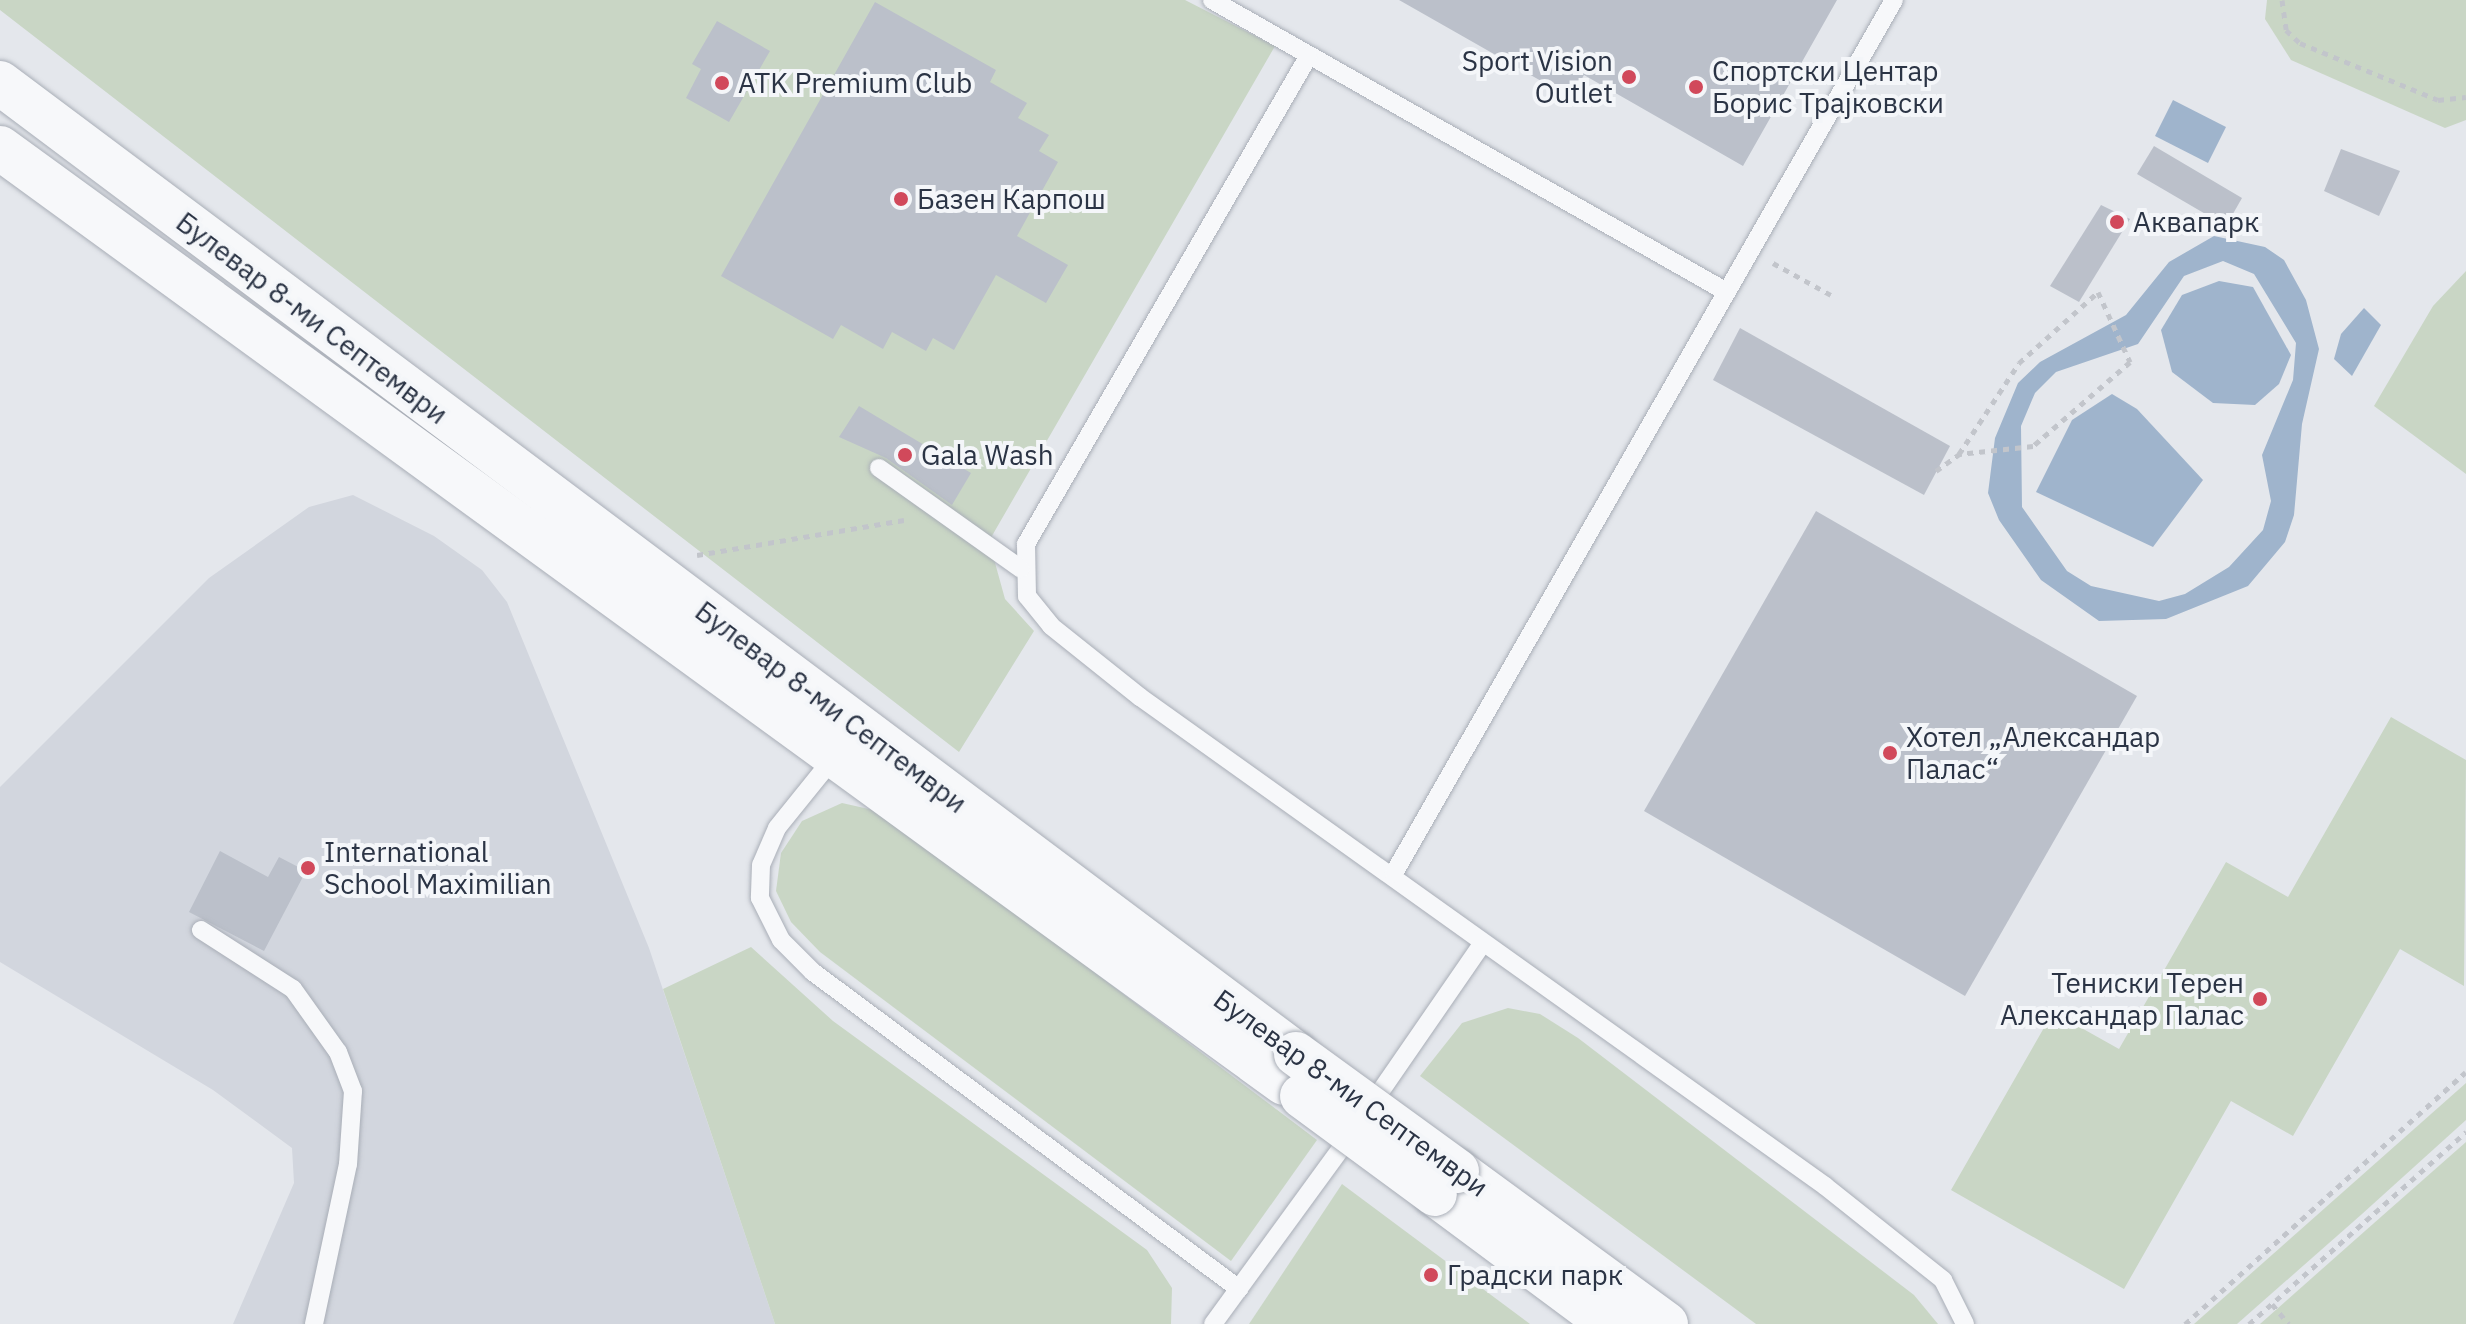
<!DOCTYPE html>
<meta charset="utf-8">
<style>
body{margin:0}
#map{position:relative;width:2466px;height:1324px;overflow:hidden;background:#e4e7ec;font-family:"IBM Plex Sans",sans-serif}
div>[style]{position:absolute}
[style*='--x']{left:calc(var(--x)*1px);top:calc(var(--y)*1px);width:calc(var(--w)*1px);rotate:calc(var(--a)*1deg)}
.built>*{inset:0;background:#d2d6de}
.green>*{inset:0;background:#c9d6c5}
.water>*{inset:0;background:#9fb4cc}
.building>*{inset:0;background:#bbc0ca}
.path>*{height:5px;margin-top:-2.5px;transform-origin:0;background:repeating-linear-gradient(90deg,#c2c5cb 0 6px,transparent 0 12px)}
.roads{filter:drop-shadow(0 0 2px #a9aeb7) drop-shadow(0 0 2px #a9aeb7)}
.service>*{height:18px;margin:-9px;padding:0 9px;transform-origin:9px;border-radius:9px;background:#f7f8fa}
.tertiary>*{height:44px;margin:-22px;padding:0 22px;transform-origin:22px;border-radius:22px;background:#f7f8fa}
.bridges{filter:drop-shadow(0 0 2px #a9aeb7) drop-shadow(0 0 2px #a9aeb7)}
.tertiary-bridge>*{height:44px;margin:-22px;padding:0 22px;transform-origin:22px;border-radius:22px;background:#f7f8fa}
.dots>*{width:22px;height:22px;translate:-50% -50%;box-sizing:border-box;border:4px solid #f4f6f9;border-radius:50%}
span{translate:-50% -50%;white-space:nowrap;text-align:center;line-height:1.15;-webkit-text-stroke:8px #f4f6f9;paint-order:stroke}
.poi-label{font-size:28px;color:#2b3445}
.right{translate:-100% -50%;text-align:right}
.left{translate:0 -50%;text-align:left}
.street-label{font-size:28px;color:#2b3445}
</style>
<div id="map">
<div class="built">
<div style="clip-path:polygon(353px 495px,434px 536px,482px 570px,507px 602px,649px 948px,775px 1324px,233px 1324px,294px 1183px,292px 1148px,213px 1090px,0 962px,0 787px,209px 578px,309px 507px)"></div>
</div>
<div class="green">
<div style="clip-path:polygon(0 0,1185px 0,1275px 46px,989px 541px,1005px 599px,1034px 631px,959px 752px,0 10px)"></div>
<div style="clip-path:polygon(2267px 0,2466px 0,2466px 120px,2445px 128px,2291px 60px,2265px 19px)"></div>
<div style="clip-path:polygon(2466px 271px,2466px 474px,2374px 406px,2433px 306px)"></div>
<div style="clip-path:polygon(2391px 717px,2466px 760px,2464px 986px,2400px 949px,2293px 1136px,2231px 1101px,2124px 1289px,1951px 1190px,2053px 1012px,2119px 1049px,2226px 862px,2288px 897px)"></div>
<div style="clip-path:polygon(842px 803px,882px 812px,1317px 1140px,1231px 1261px,820px 952px,791px 922px,776px 891px,781px 853px,802px 821px)"></div>
<div style="clip-path:polygon(751px 947px,833px 1021px,1147px 1250px,1172px 1288px,1171px 1324px,775px 1324px,663px 989px)"></div>
<div style="clip-path:polygon(1508px 1008px,1540px 1014px,1578px 1038px,1914px 1295px,1938px 1324px,1756px 1324px,1420px 1076px,1462px 1023px)"></div>
<div style="clip-path:polygon(2466px 1083px,2466px 1120px,2362px 1214px,2237px 1324px,2194px 1324px)"></div>
<div style="clip-path:polygon(2466px 1142px,2466px 1324px,2260px 1324px,2365px 1231px)"></div>
<div style="clip-path:polygon(1342px 1184px,1530px 1324px,1249px 1324px)"></div>
</div>
<div class="water">
<div style="clip-path:polygon(2173px 100px,2226px 127px,2208px 163px,2155px 136px)"></div>
<div style="clip-path:polygon(evenodd,2214px 236px,2265px 247px,2284px 260px,2306px 300px,2319px 349px,2302px 424px,2294px 515px,2285px 542px,2248px 586px,2166px 619px,2099px 621px,2041px 580px,1999px 520px,1988px 493px,1995px 438px,2018px 383px,2040px 362px,2126px 315px,2169px 262px,2214px 236px,2223px 261px,2254px 274px,2296px 343px,2293px 380px,2262px 455px,2271px 501px,2263px 530px,2229px 567px,2185px 594px,2159px 601px,2091px 586px,2067px 571px,2022px 507px,2021px 426px,2035px 393px,2056px 372px,2138px 344px,2184px 276px,2223px 261px)"></div>
<div style="clip-path:polygon(2219px 281px,2253px 287px,2291px 355px,2279px 384px,2255px 405px,2213px 403px,2172px 372px,2161px 330px,2182px 295px)"></div>
<div style="clip-path:polygon(2364px 308px,2381px 325px,2352px 376px,2334px 359px,2341px 334px)"></div>
<div style="clip-path:polygon(2112px 394px,2137px 409px,2203px 480px,2153px 547px,2036px 492px,2072px 420px)"></div>
</div>
<div class="building">
<div style="clip-path:polygon(1399px 0,1837px 0,1743px 166px,1584px 75px,1571px 98px)"></div>
<div style="clip-path:polygon(875px 2px,996px 70px,990px 82px,1027px 103px,1018px 118px,1049px 135px,1039px 151px,1058px 162px,1017px 236px,1068px 265px,1046px 303px,996px 275px,954px 350px,933px 338px,926px 351px,892px 332px,883px 349px,841px 325px,833px 339px,721px 276px)"></div>
<div style="clip-path:polygon(717px 21px,770px 51px,729px 122px,686px 98px,701px 69px,692px 64px)"></div>
<div style="clip-path:polygon(2154px 146px,2242px 198px,2226px 226px,2137px 174px)"></div>
<div style="clip-path:polygon(2341px 149px,2400px 171px,2379px 216px,2324px 191px)"></div>
<div style="clip-path:polygon(2101px 205px,2130px 219px,2079px 302px,2050px 286px)"></div>
<div style="clip-path:polygon(1740px 328px,1950px 446px,1924px 495px,1713px 380px)"></div>
<div style="clip-path:polygon(859px 406px,971px 473px,952px 505px,886px 458px,839px 437px)"></div>
<div style="clip-path:polygon(1816px 511px,2137px 696px,1965px 996px,1644px 811px)"></div>
<div style="clip-path:polygon(220px 851px,268px 877px,279px 857px,306px 871px,264px 951px,189px 912px)"></div>
</div>
<div class="path">
<div style="--x:2282;--y:0;--w:30;--a:82"></div>
<div style="--x:2286;--y:30;--w:19;--a:43"></div>
<div style="--x:2300;--y:43;--w:149;--a:22.4"></div>
<div style="--x:2438;--y:100;--w:28;--a:-6"></div>
<div style="--x:1773;--y:263;--w:66;--a:28.9"></div>
<div style="--x:1936;--y:471;--w:29;--a:-36"></div>
<div style="--x:1959;--y:454;--w:109;--a:-56.6"></div>
<div style="--x:2019;--y:363;--w:106;--a:-41.9"></div>
<div style="--x:2098;--y:292;--w:77;--a:65.4"></div>
<div style="--x:2130;--y:362;--w:128;--a:139.1"></div>
<div style="--x:2033;--y:446;--w:74;--a:173.8"></div>
<div style="--x:697;--y:555;--w:210;--a:-9.6"></div>
<div style="--x:2272;--y:1304;--w:26;--a:50"></div>
<div style="--x:2185;--y:1324;--w:377;--a:-41.9"></div>
<div style="--x:2249;--y:1324;--w:290;--a:-41.5"></div>
</div>
<div class="roads">
<div class="service">
<div style="--x:1212;--y:0;--w:590;--a:29.56"></div>
<div style="--x:1308;--y:57;--w:563;--a:120.07"></div>
<div style="--x:1026;--y:544;--w:52;--a:88.9"></div>
<div style="--x:1027;--y:596;--w:38;--a:51"></div>
<div style="--x:1051;--y:626;--w:114;--a:38.6"></div>
<div style="--x:1140;--y:697;--w:842;--a:35.52"></div>
<div style="--x:1825;--y:1186;--w:151;--a:38.5"></div>
<div style="--x:1943;--y:1280;--w:49;--a:63.4"></div>
<div style="--x:879;--y:468;--w:174;--a:35.4"></div>
<div style="--x:835;--y:756;--w:92;--a:128.9"></div>
<div style="--x:777;--y:828;--w:40;--a:113.4"></div>
<div style="--x:761;--y:865;--w:33;--a:92"></div>
<div style="--x:760;--y:898;--w:47;--a:63.4"></div>
<div style="--x:781;--y:940;--w:45;--a:45"></div>
<div style="--x:813;--y:972;--w:531;--a:36.65"></div>
<div style="--x:1394;--y:873;--w:1006;--a:-60.2"></div>
<div style="--x:201;--y:930;--w:109;--a:32.7"></div>
<div style="--x:293;--y:989;--w:77;--a:54.5"></div>
<div style="--x:338;--y:1052;--w:42;--a:69"></div>
<div style="--x:353;--y:1091;--w:73;--a:93.9"></div>
<div style="--x:348;--y:1164;--w:164;--a:102"></div>
<div style="--x:1369;--y:1108;--w:199;--a:-55.4"></div>
<div style="--x:1213;--y:1324;--w:238;--a:-53.9"></div>
</div>
<div class="tertiary">
<div style="--x:0;--y:83;--w:1619;--a:36.84"></div>
<div style="--x:0;--y:148;--w:1588;--a:36.06"></div>
<div style="--x:1457;--y:1171;--w:259;--a:36.2"></div>
<div style="--x:1435;--y:1194;--w:218;--a:36.6"></div>
</div>
</div>
<div class="bridges">
<div class="tertiary-bridge">
<div style="--x:1296;--y:1054;--w:199;--a:36"></div>
<div style="--x:1302;--y:1096;--w:165;--a:36.4"></div>
</div>
</div>
<div class="dots">
<div style="left:1629px;top:77px;background:#d1495b"></div>
<div style="left:722px;top:83px;background:#d1495b"></div>
<div style="left:1696px;top:87px;background:#d1495b"></div>
<div style="left:901px;top:199px;background:#d1495b"></div>
<div style="left:2117px;top:222px;background:#d1495b"></div>
<div style="left:905px;top:455px;background:#d1495b"></div>
<div style="left:1890px;top:753px;background:#d1495b"></div>
<div style="left:308px;top:868px;background:#d1495b"></div>
<div style="left:2260px;top:999px;background:#d1495b"></div>
<div style="left:1431px;top:1275px;background:#d1495b"></div>
</div>
<div class="poi-label">
<span class="right" style="left:1613px;top:77px">Sport Vision<br>Outlet</span>
<span class="left" style="left:1712px;top:87px">Спортски Центар<br>Борис Трајковски</span>
<span class="left" style="left:738px;top:83px">ATK Premium Club</span>
<span class="left" style="left:917px;top:199px">Базен Карпош</span>
<span class="left" style="left:2133px;top:222px">Аквапарк</span>
<span class="left" style="left:921px;top:455px">Gala Wash</span>
<span class="left" style="left:1906px;top:753px">Хотел „Александар<br>Палас“</span>
<span class="left" style="left:324px;top:868px">International<br>School Maximilian</span>
<span class="right" style="left:2244px;top:999px">Тениски Терен<br>Александар Палас</span>
<span class="left" style="left:1447px;top:1275px">Градски парк</span>
</div>
<div class="street-label">
<span style="left:312px;top:318px;rotate:37deg">Булевар 8-ми Септември</span>
<span style="left:831px;top:707px;rotate:37deg">Булевар 8-ми Септември</span>
<span style="left:1351px;top:1093px;rotate:36deg">Булевар 8-ми Септември</span>
</div>
</div>
